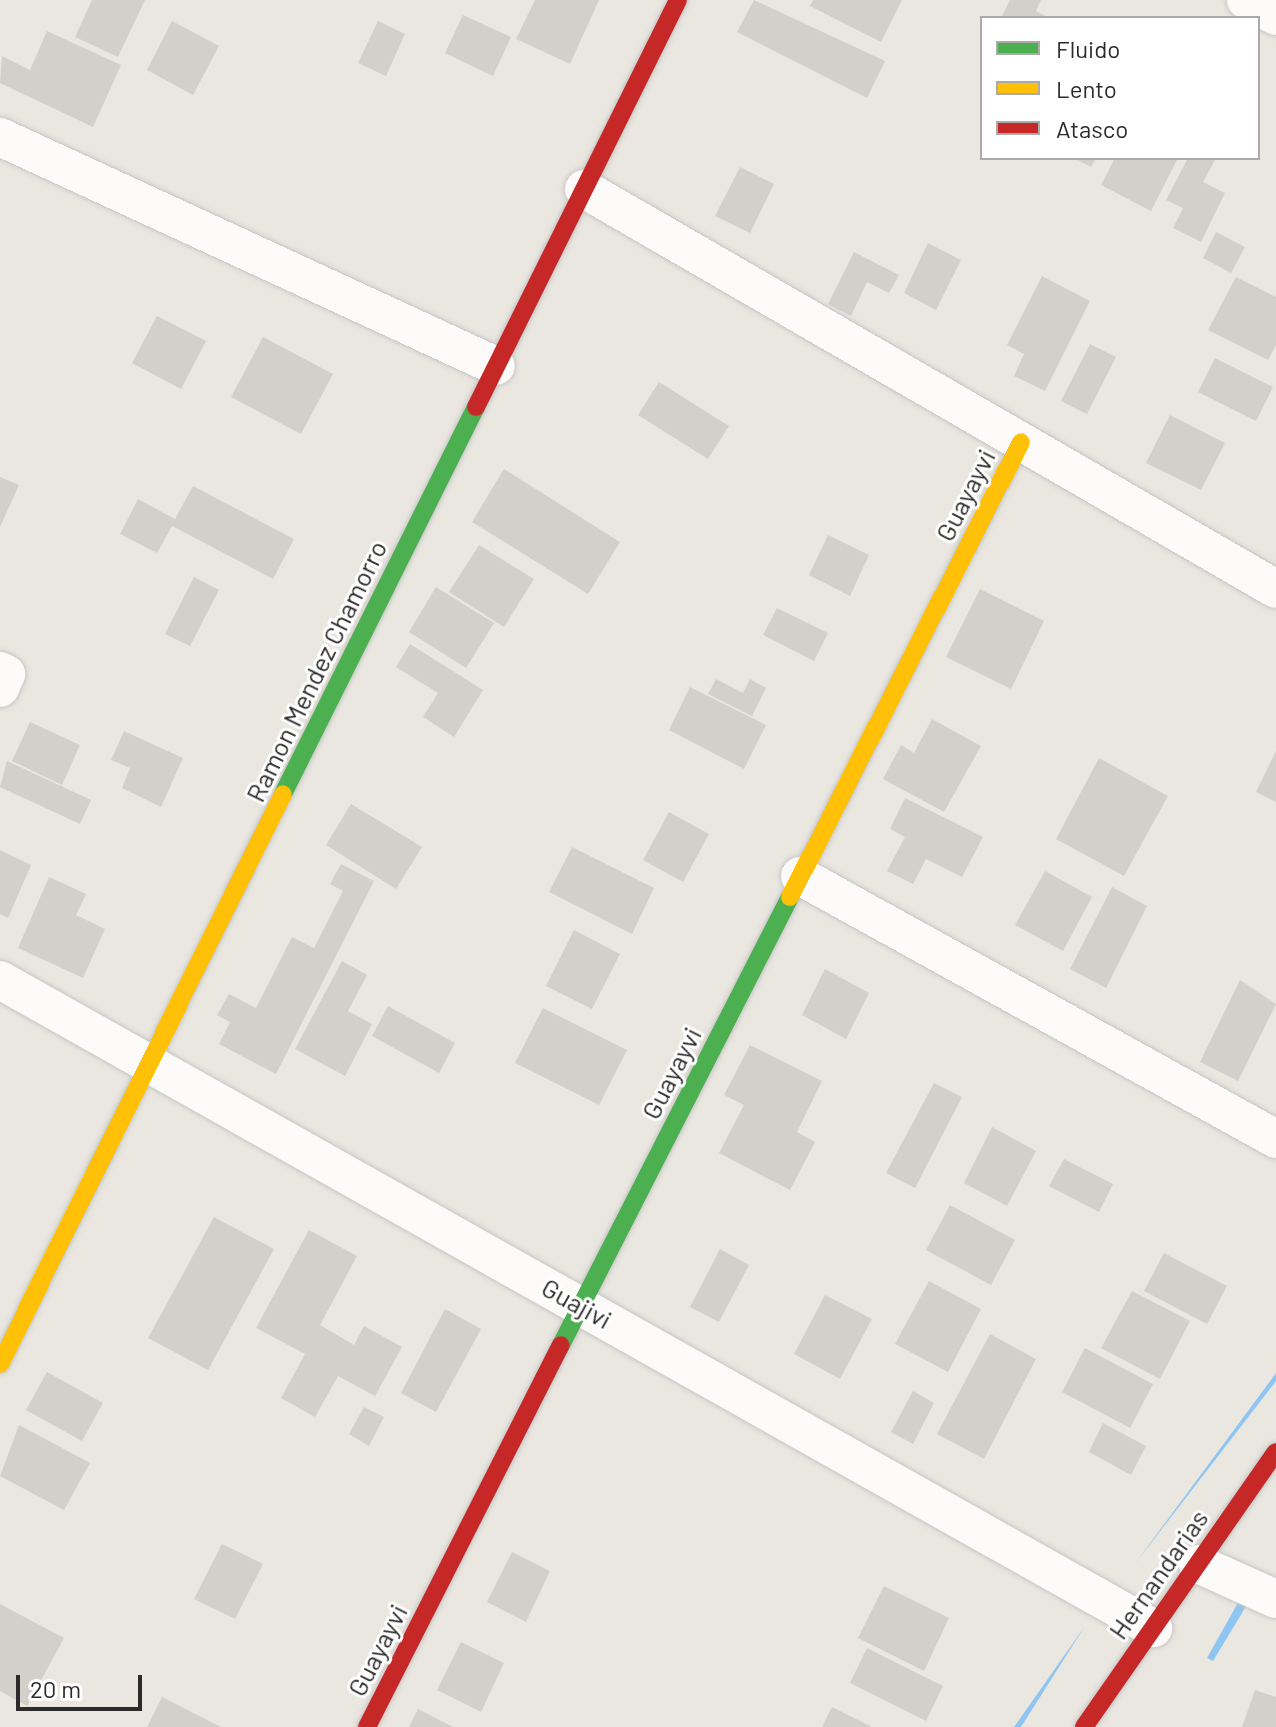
<!DOCTYPE html>
<style>
body{margin:0}
#map{position:relative;width:1276px;height:1727px;overflow:hidden;background:#eae7e0;font-family:Barlow,sans-serif}
div>[style]{position:absolute}
[style*='--x']{left:calc(var(--x)*1px);top:calc(var(--y)*1px);width:calc(var(--w)*1px);rotate:calc(var(--a)*1deg)}
.water>*{inset:0;background:#8ec5f1}
.building>*{inset:0;background:#d2d0cb}
.roads{filter:drop-shadow(0 0 2px #c7c6c6) drop-shadow(0 0 2px #c7c6c6)}
.street>*{height:38px;margin:-19px;padding:0 19px;transform-origin:19px;border-radius:19px;background:#fcfbfa}
.fast>*{height:18px;margin:-9px;padding:0 9px;transform-origin:9px;border-radius:9px;background:#4caf50}
.slow>*{height:18px;margin:-9px;padding:0 9px;transform-origin:9px;border-radius:9px;background:#ffc107}
.jam>*{height:18px;margin:-9px;padding:0 9px;transform-origin:9px;border-radius:9px;background:#c62828}
span{translate:-50% -50%;white-space:nowrap;text-align:center;line-height:1.15;-webkit-text-stroke:6px #fff;paint-order:stroke}
.street-label{font-size:26px;color:#2b2b2b}
.legend{position:absolute;left:980px;top:16px;width:280px;height:144px;box-sizing:border-box;background:#fff;border:2px solid #aaa;margin:0;padding:10px 14px;list-style:none;font-size:24px;color:#2b2b2b}
.legend li{display:flex;align-items:center;gap:16px;height:40px}
.legend b{width:40px;border:2px solid #aaa}
.scale{position:absolute;left:16px;top:1675px;width:126px;height:36px;box-sizing:border-box;border:4px solid #2b2b2b;border-top:0;padding-left:10px;font-size:24px;line-height:28px;white-space:nowrap;color:#2b2b2b;-webkit-text-stroke:6px #fff;paint-order:stroke}
</style>
<div id="map">
<div class="water">
<div style="clip-path:polygon(1276px 1373px,1276px 1381px,1134px 1565px)"></div>
<div style="clip-path:polygon(1240px 1599px,1248px 1603px,1213px 1661px,1207px 1658px)"></div>
<div style="clip-path:polygon(1085px 1626px,1021px 1727px,1014px 1727px)"></div>
</div>
<div class="building">
<div style="clip-path:polygon(92px 0,145px 0,118px 57px,75px 37px)"></div>
<div style="clip-path:polygon(535px 0,599px 0,570px 64px,516px 39px)"></div>
<div style="clip-path:polygon(754px 0,885px 61px,867px 98px,737px 32px)"></div>
<div style="clip-path:polygon(813px 0,902px 0,881px 42px,810px 6px)"></div>
<div style="clip-path:polygon(1010px 0,1041px 0,1036px 11px,1049px 18px,1001px 18px)"></div>
<div style="clip-path:polygon(463px 15px,511px 37px,493px 76px,445px 53px)"></div>
<div style="clip-path:polygon(172px 21px,219px 46px,193px 95px,147px 70px)"></div>
<div style="clip-path:polygon(378px 21px,405px 34px,386px 76px,358px 63px)"></div>
<div style="clip-path:polygon(47px 31px,121px 65px,93px 127px,0 83px,2px 56px,30px 70px)"></div>
<div style="clip-path:polygon(1074px 158px,1096px 158px,1091px 167px)"></div>
<div style="clip-path:polygon(1115px 158px,1178px 158px,1151px 211px,1101px 185px)"></div>
<div style="clip-path:polygon(1188px 158px,1216px 158px,1203px 182px,1225px 193px,1201px 242px,1173px 228px,1183px 208px,1166px 200px)"></div>
<div style="clip-path:polygon(740px 167px,774px 184px,750px 233px,715px 216px)"></div>
<div style="clip-path:polygon(1216px 232px,1245px 247px,1231px 273px,1203px 258px)"></div>
<div style="clip-path:polygon(928px 243px,961px 260px,936px 310px,904px 293px)"></div>
<div style="clip-path:polygon(854px 252px,899px 275px,889px 293px,867px 282px,851px 316px,828px 304px)"></div>
<div style="clip-path:polygon(1042px 276px,1090px 301px,1045px 391px,1014px 376px,1024px 354px,1007px 345px)"></div>
<div style="clip-path:polygon(1236px 277px,1276px 297px,1276px 345px,1268px 360px,1208px 330px)"></div>
<div style="clip-path:polygon(157px 316px,206px 341px,181px 389px,132px 363px)"></div>
<div style="clip-path:polygon(263px 337px,333px 374px,301px 434px,231px 397px)"></div>
<div style="clip-path:polygon(1090px 344px,1116px 357px,1087px 414px,1061px 401px)"></div>
<div style="clip-path:polygon(1215px 358px,1273px 387px,1256px 421px,1198px 392px)"></div>
<div style="clip-path:polygon(659px 382px,729px 426px,708px 459px,638px 415px)"></div>
<div style="clip-path:polygon(1170px 415px,1225px 443px,1201px 490px,1146px 463px)"></div>
<div style="clip-path:polygon(504px 469px,620px 542px,588px 594px,472px 522px)"></div>
<div style="clip-path:polygon(0 477px,19px 485px,0 527px)"></div>
<div style="clip-path:polygon(193px 486px,294px 539px,273px 579px,172px 526px,157px 553px,120px 534px,138px 499px,175px 519px)"></div>
<div style="clip-path:polygon(828px 535px,869px 555px,850px 596px,809px 575px)"></div>
<div style="clip-path:polygon(479px 545px,534px 579px,504px 627px,449px 592px)"></div>
<div style="clip-path:polygon(194px 577px,219px 590px,190px 646px,165px 634px)"></div>
<div style="clip-path:polygon(436px 587px,494px 623px,466px 668px,409px 632px)"></div>
<div style="clip-path:polygon(980px 589px,1044px 621px,1011px 689px,946px 657px)"></div>
<div style="clip-path:polygon(777px 608px,828px 633px,814px 661px,763px 635px)"></div>
<div style="clip-path:polygon(410px 644px,483px 690px,454px 737px,423px 717px,438px 693px,396px 667px)"></div>
<div style="clip-path:polygon(716px 679px,743px 693px,750px 679px,766px 688px,752px 716px,708px 694px)"></div>
<div style="clip-path:polygon(690px 687px,766px 725px,744px 769px,669px 730px)"></div>
<div style="clip-path:polygon(932px 719px,981px 746px,944px 812px,883px 779px,901px 745px,914px 753px)"></div>
<div style="clip-path:polygon(30px 722px,80px 745px,62px 785px,12px 761px)"></div>
<div style="clip-path:polygon(124px 731px,183px 758px,161px 807px,122px 788px,130px 768px,111px 760px)"></div>
<div style="clip-path:polygon(1276px 751px,1276px 802px,1256px 792px)"></div>
<div style="clip-path:polygon(1099px 758px,1168px 796px,1124px 876px,1056px 839px)"></div>
<div style="clip-path:polygon(7px 761px,91px 800px,80px 824px,0 787px)"></div>
<div style="clip-path:polygon(905px 798px,983px 837px,962px 877px,926px 859px,913px 884px,887px 871px,905px 837px,890px 829px)"></div>
<div style="clip-path:polygon(351px 804px,422px 847px,396px 889px,326px 845px)"></div>
<div style="clip-path:polygon(669px 812px,709px 834px,683px 882px,643px 860px)"></div>
<div style="clip-path:polygon(572px 847px,654px 888px,632px 934px,549px 892px)"></div>
<div style="clip-path:polygon(0 850px,31px 865px,8px 918px,0 914px)"></div>
<div style="clip-path:polygon(341px 864px,374px 881px,276px 1074px,219px 1044px,230px 1022px,217px 1015px,229px 994px,256px 1008px,292px 937px,314px 948px,343px 891px,330px 884px)"></div>
<div style="clip-path:polygon(1045px 871px,1092px 897px,1063px 951px,1015px 925px)"></div>
<div style="clip-path:polygon(49px 877px,86px 894px,76px 915px,105px 929px,83px 978px,18px 948px)"></div>
<div style="clip-path:polygon(1112px 887px,1147px 906px,1106px 988px,1070px 969px)"></div>
<div style="clip-path:polygon(574px 930px,620px 954px,592px 1009px,546px 986px)"></div>
<div style="clip-path:polygon(342px 961px,367px 975px,348px 1011px,372px 1024px,345px 1076px,295px 1049px)"></div>
<div style="clip-path:polygon(825px 969px,869px 993px,846px 1039px,802px 1015px)"></div>
<div style="clip-path:polygon(1240px 980px,1276px 1004px,1238px 1081px,1200px 1062px)"></div>
<div style="clip-path:polygon(388px 1006px,455px 1043px,439px 1073px,372px 1036px)"></div>
<div style="clip-path:polygon(543px 1008px,627px 1050px,599px 1105px,515px 1063px)"></div>
<div style="clip-path:polygon(750px 1045px,822px 1081px,797px 1132px,815px 1142px,790px 1190px,719px 1153px,744px 1105px,724px 1095px)"></div>
<div style="clip-path:polygon(934px 1083px,962px 1097px,915px 1188px,886px 1173px)"></div>
<div style="clip-path:polygon(992px 1127px,1036px 1151px,1007px 1206px,964px 1183px)"></div>
<div style="clip-path:polygon(1064px 1159px,1113px 1184px,1099px 1212px,1049px 1186px)"></div>
<div style="clip-path:polygon(950px 1205px,1015px 1240px,991px 1285px,926px 1250px)"></div>
<div style="clip-path:polygon(214px 1217px,274px 1249px,208px 1370px,148px 1338px)"></div>
<div style="clip-path:polygon(309px 1230px,357px 1256px,320px 1325px,354px 1345px,364px 1326px,402px 1347px,375px 1396px,338px 1376px,315px 1417px,281px 1398px,305px 1354px,256px 1328px)"></div>
<div style="clip-path:polygon(720px 1249px,749px 1265px,719px 1322px,690px 1307px)"></div>
<div style="clip-path:polygon(1164px 1253px,1227px 1286px,1207px 1324px,1144px 1291px)"></div>
<div style="clip-path:polygon(929px 1281px,981px 1309px,948px 1372px,895px 1344px)"></div>
<div style="clip-path:polygon(1132px 1291px,1190px 1321px,1160px 1379px,1101px 1348px)"></div>
<div style="clip-path:polygon(825px 1295px,872px 1319px,840px 1379px,794px 1354px)"></div>
<div style="clip-path:polygon(445px 1309px,481px 1329px,436px 1412px,401px 1393px)"></div>
<div style="clip-path:polygon(990px 1334px,1036px 1359px,984px 1459px,937px 1434px)"></div>
<div style="clip-path:polygon(1085px 1348px,1153px 1384px,1130px 1428px,1062px 1392px)"></div>
<div style="clip-path:polygon(47px 1372px,103px 1403px,82px 1441px,26px 1410px)"></div>
<div style="clip-path:polygon(913px 1391px,934px 1403px,913px 1444px,891px 1432px)"></div>
<div style="clip-path:polygon(364px 1407px,384px 1417px,369px 1446px,349px 1434px)"></div>
<div style="clip-path:polygon(1103px 1423px,1146px 1446px,1131px 1475px,1089px 1452px)"></div>
<div style="clip-path:polygon(19px 1425px,90px 1463px,64px 1510px,0 1476px)"></div>
<div style="clip-path:polygon(222px 1544px,263px 1564px,235px 1619px,194px 1599px)"></div>
<div style="clip-path:polygon(512px 1552px,550px 1571px,526px 1622px,487px 1602px)"></div>
<div style="clip-path:polygon(884px 1586px,949px 1618px,924px 1671px,858px 1638px)"></div>
<div style="clip-path:polygon(0 1604px,64px 1638px,27px 1706px,0 1691px)"></div>
<div style="clip-path:polygon(461px 1642px,504px 1663px,481px 1712px,437px 1690px)"></div>
<div style="clip-path:polygon(867px 1648px,943px 1686px,926px 1721px,850px 1683px)"></div>
<div style="clip-path:polygon(1255px 1690px,1276px 1697px,1276px 1727px,1242px 1727px)"></div>
<div style="clip-path:polygon(162px 1697px,221px 1727px,147px 1727px)"></div>
<div style="clip-path:polygon(832px 1707px,872px 1727px,822px 1727px)"></div>
<div style="clip-path:polygon(418px 1709px,453px 1727px,409px 1727px)"></div>
</div>
<div class="roads">
<div class="street">
<div style="--x:1246;--y:0;--w:34;--a:28"></div>
<div style="--x:0;--y:137;--w:546;--a:24.78"></div>
<div style="--x:584;--y:189;--w:799;--a:30.03"></div>
<div style="--x:0;--y:671;--w:7;--a:27"></div>
<div style="--x:6;--y:674;--w:15;--a:113"></div>
<div style="--x:800;--y:876;--w:544;--a:28.92"></div>
<div style="--x:0;--y:980;--w:1323;--a:29.34"></div>
<div style="--x:1198;--y:1564;--w:85;--a:24.2"></div>
</div>
<div class="fast">
<div style="--x:283;--y:794;--w:432;--a:-63.5"></div>
<div style="--x:561;--y:1345;--w:503;--a:-62.93"></div>
</div>
<div class="slow">
<div style="--x:790;--y:897;--w:510;--a:-63.08"></div>
<div style="--x:0;--y:1364;--w:636;--a:-63.6"></div>
</div>
<div class="jam">
<div style="--x:476;--y:407;--w:454;--a:-63.6"></div>
<div style="--x:367;--y:1727;--w:428;--a:-63.1"></div>
<div style="--x:1084;--y:1727;--w:335;--a:-55.1"></div>
</div>
</div>
<div class="street-label">
<span style="left:965px;top:495px;rotate:-63deg">Guayayvi</span>
<span style="left:316px;top:671px;rotate:-64deg">Ramon Mendez Chamorro</span>
<span style="left:671px;top:1073px;rotate:-63deg">Guayayvi</span>
<span style="left:577px;top:1303px;rotate:29deg">Guajivi</span>
<span style="left:1158px;top:1574px;rotate:-55deg">Hernandarias</span>
<span style="left:377px;top:1650px;rotate:-63deg">Guayayvi</span>
</div>
<ul class="legend">
<li><b style="height:10px;background:#4caf50"></b>Fluido</li>
<li><b style="height:10px;background:#ffc107"></b>Lento</li>
<li><b style="height:10px;background:#c62828"></b>Atasco</li>
</ul>
<div class="scale">20 m</div>
</div>
